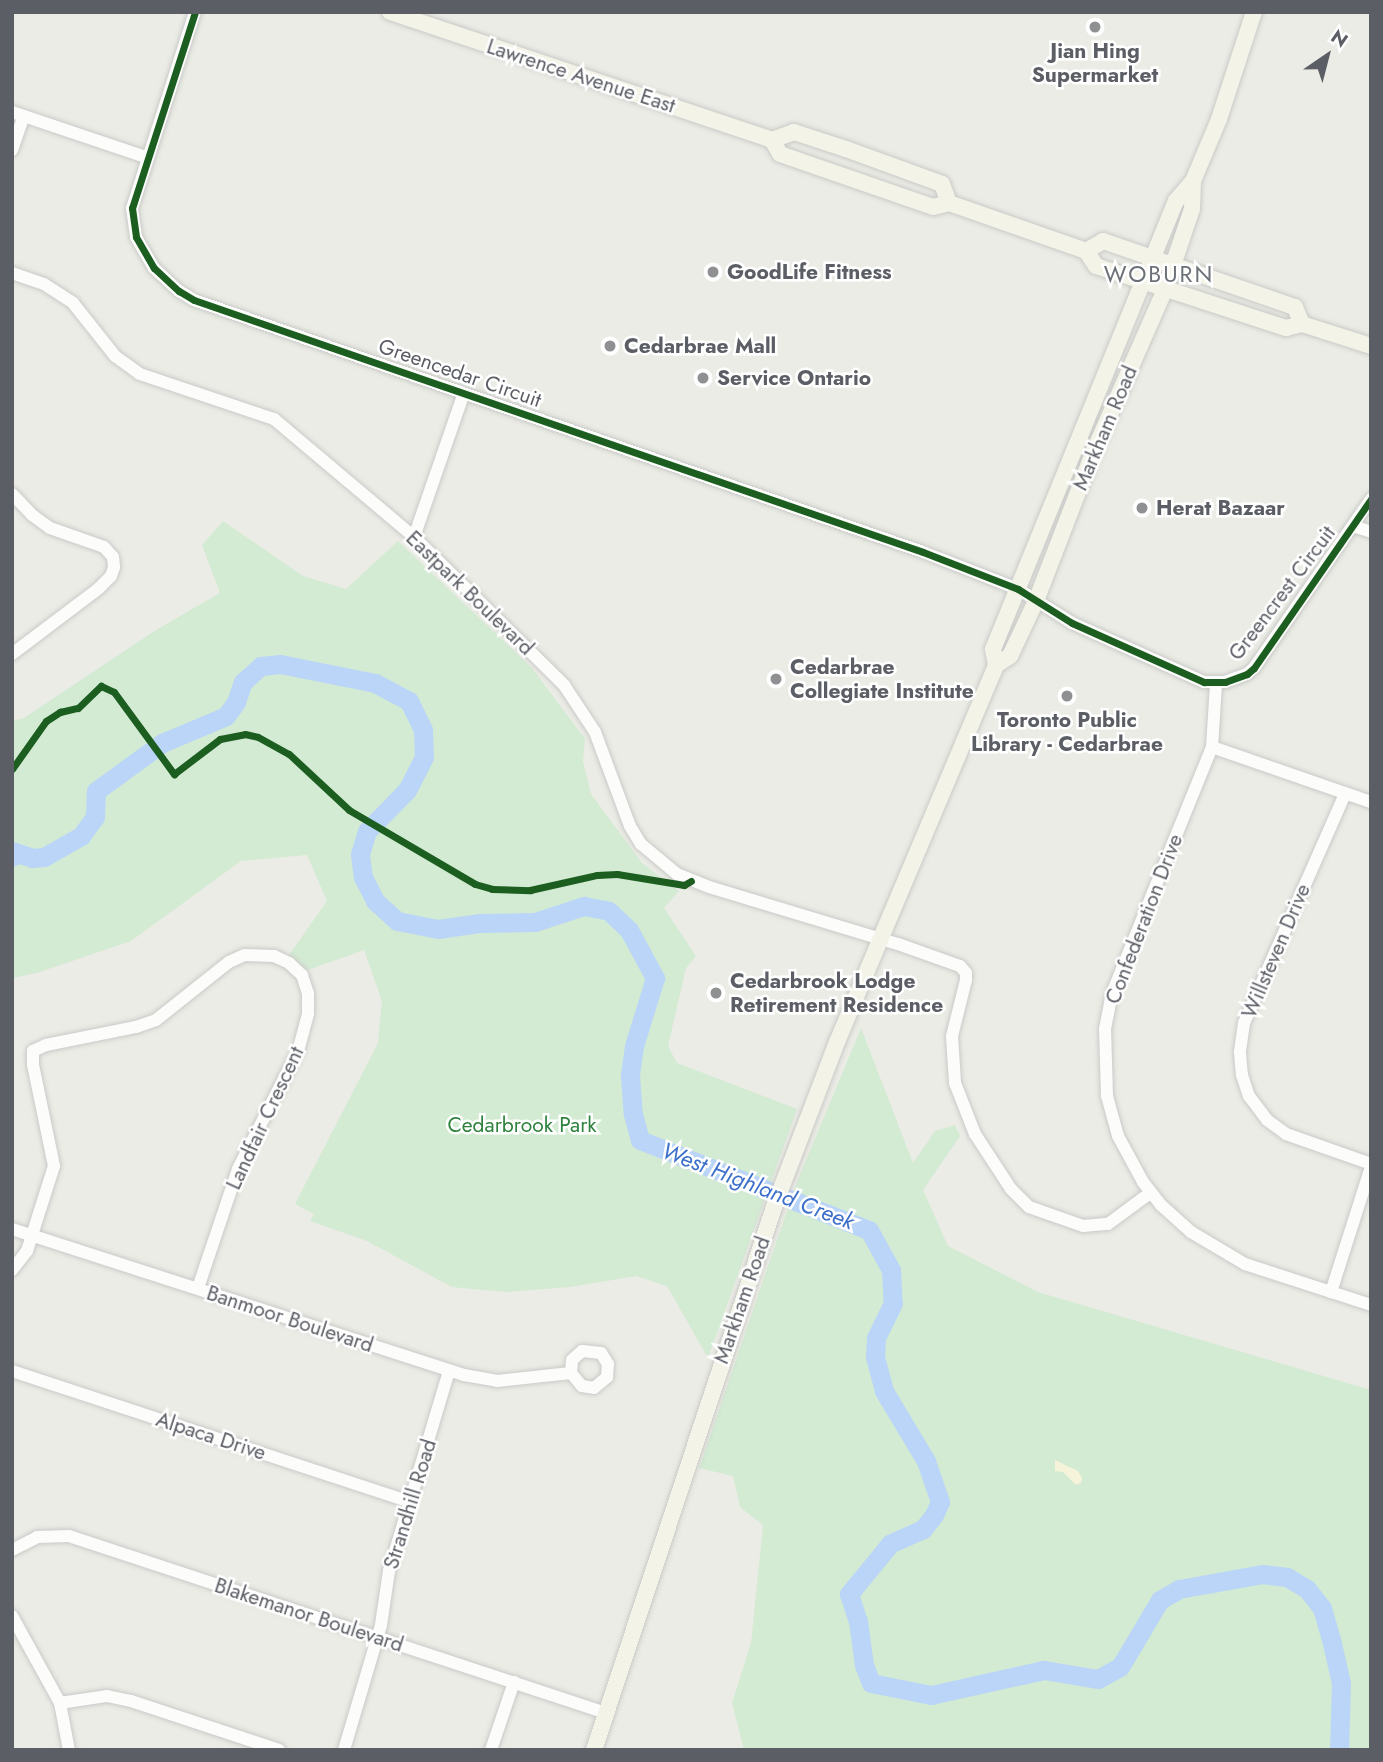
<!DOCTYPE html>
<style>
body{margin:0}
#map{position:relative;width:1383px;height:1762px;overflow:hidden;background:#ecece6;font-family:Jost,sans-serif}
div>[style]{position:absolute}
[style*='--x']{left:calc(var(--x)*1px);top:calc(var(--y)*1px);width:calc(var(--w)*1px);rotate:calc(var(--a)*1deg)}
.green>*{inset:0;background:#d3ead3}
.sand>*{inset:0;background:#f5f3da}
.stream>*{height:3.5px;margin:-1.75px;padding:0 1.75px;transform-origin:1.75px;border-radius:1.75px;background:#bad5f8}
.river>*{height:19px;margin:-9.5px;padding:0 9.5px;transform-origin:9.5px;border-radius:9.5px;background:#bad5f8}
.roads{filter:drop-shadow(0 0 2px #c9cac8) drop-shadow(0 0 2px #c9cac8)}
.minor>*{height:12px;margin:-6px;padding:0 6px;transform-origin:6px;border-radius:6px;background:#fcfcfb}
.major>*{height:16px;margin:-8px;padding:0 8px;transform-origin:8px;border-radius:8px;background:#f3f3e8}
.cycleway>*{height:7px;margin:-3.5px;padding:0 3.5px;transform-origin:3.5px;border-radius:3.5px;background:#1b5e20}
.dots>*{width:19px;height:19px;translate:-50% -50%;box-sizing:border-box;border:4px solid #fff;border-radius:50%}
span{translate:-50% -50%;white-space:nowrap;text-align:center;line-height:1.15;-webkit-text-stroke:5px #fff;paint-order:stroke}
.poi-label{font-size:21px;color:#5b5e65;font-weight:700}
.left{translate:0 -50%;text-align:left}
.street-label{font-size:21px;color:#5b5e65}
.park-label{font-size:21px;color:#2e823d}
.neighbourhood-label{font-size:23px;color:#6c7077;letter-spacing:2px}
.water-label{font-size:23px;color:#3d70cb;font-style:italic}
.frame{position:absolute;inset:0;border:14px solid #5b5e65;pointer-events:none}
.north{position:absolute;left:1292px;top:21px;width:70px;height:70px;-webkit-text-stroke:5px #fff;paint-order:stroke;rotate:35deg;font-size:19px;font-weight:700;line-height:28px;text-align:center;color:#5b5e65}
.north::after{content:'';display:block;margin:auto;width:24px;height:32px;background:#5b5e65;clip-path:polygon(50% 0,100% 100%,50% 72%,0 100%)}
</style>
<div id="map">
<div class="green">
<div style="clip-path:polygon(223px 521px,303px 576px,346px 589px,398px 541px,532px 668px,585px 739px,583px 761px,591px 794px,642px 863px,679px 891px,664px 908px,696px 956px,686px 968px,668px 1046px,677px 1063px,797px 1109px,708px 1358px,667px 1286px,636px 1276px,571px 1287px,505px 1292px,452px 1287px,367px 1241px,310px 1221px,314px 1214px,295px 1204px,378px 1043px,382px 1001px,364px 950px,308px 970px,289px 955px,327px 901px,307px 855px,241px 861px,131px 941px,37px 973px,12px 978px,12px 721px,24px 718px,156px 630px,220px 593px,202px 545px)"></div>
<div style="clip-path:polygon(861px 1028px,913px 1163px,935px 1131px,955px 1125px,960px 1136px,923px 1190px,948px 1246px,1038px 1292px,1371px 1390px,1371px 1750px,744px 1750px,732px 1703px,751px 1643px,763px 1525px,740px 1507px,733px 1476px,699px 1468px,797px 1182px)"></div>
</div>
<div class="sand">
<div style="clip-path:polygon(1055px 1460px,1078px 1471px,1082px 1478px,1081px 1483px,1076px 1485px,1063px 1472px,1055px 1471px)"></div>
</div>
<div class="stream">
<div style="--x:12;--y:865;--w:21;--a:-19"></div>
</div>
<div class="river">
<div style="--x:12;--y:851;--w:21;--a:19"></div>
<div style="--x:32;--y:858;--w:12;--a:-5"></div>
<div style="--x:44;--y:857;--w:43;--a:-29.6"></div>
<div style="--x:81;--y:836;--w:24;--a:-54"></div>
<div style="--x:95;--y:817;--w:26;--a:-88"></div>
<div style="--x:96;--y:791;--w:82;--a:-36"></div>
<div style="--x:162;--y:743;--w:69;--a:-22.9"></div>
<div style="--x:226;--y:716;--w:17;--a:-54"></div>
<div style="--x:236;--y:702;--w:21;--a:-71"></div>
<div style="--x:243;--y:682;--w:24;--a:-42"></div>
<div style="--x:261;--y:666;--w:19;--a:-6"></div>
<div style="--x:280;--y:664;--w:97;--a:11.3"></div>
<div style="--x:375;--y:683;--w:38;--a:28"></div>
<div style="--x:409;--y:701;--w:32;--a:64"></div>
<div style="--x:423;--y:730;--w:27;--a:88"></div>
<div style="--x:424;--y:757;--w:37;--a:117"></div>
<div style="--x:407;--y:790;--w:57;--a:134.3"></div>
<div style="--x:367;--y:831;--w:24;--a:107"></div>
<div style="--x:360;--y:854;--w:23;--a:83"></div>
<div style="--x:363;--y:877;--w:27;--a:63"></div>
<div style="--x:375;--y:901;--w:30;--a:42"></div>
<div style="--x:397;--y:921;--w:42;--a:11"></div>
<div style="--x:438;--y:929;--w:41;--a:-8.3"></div>
<div style="--x:479;--y:923;--w:56;--a:-1"></div>
<div style="--x:535;--y:922;--w:52;--a:-18.1"></div>
<div style="--x:584;--y:906;--w:25;--a:11"></div>
<div style="--x:609;--y:911;--w:28;--a:44"></div>
<div style="--x:629;--y:930;--w:55;--a:61.6"></div>
<div style="--x:655;--y:978;--w:71;--a:107.2"></div>
<div style="--x:634;--y:1046;--w:29;--a:98"></div>
<div style="--x:630;--y:1075;--w:39;--a:86"></div>
<div style="--x:633;--y:1114;--w:27;--a:75"></div>
<div style="--x:640;--y:1140;--w:246;--a:21.5"></div>
<div style="--x:869;--y:1230;--w:46;--a:61.2"></div>
<div style="--x:891;--y:1270;--w:33;--a:87"></div>
<div style="--x:893;--y:1303;--w:39;--a:116"></div>
<div style="--x:876;--y:1338;--w:19;--a:93"></div>
<div style="--x:875;--y:1357;--w:35;--a:75"></div>
<div style="--x:884;--y:1391;--w:82;--a:59"></div>
<div style="--x:926;--y:1461;--w:43;--a:71.1"></div>
<div style="--x:940;--y:1502;--w:14;--a:115"></div>
<div style="--x:934;--y:1515;--w:18;--a:128"></div>
<div style="--x:923;--y:1529;--w:36;--a:156"></div>
<div style="--x:890;--y:1544;--w:65;--a:129.4"></div>
<div style="--x:849;--y:1594;--w:28;--a:72"></div>
<div style="--x:858;--y:1621;--w:44;--a:82.2"></div>
<div style="--x:864;--y:1665;--w:19;--a:69"></div>
<div style="--x:871;--y:1683;--w:61;--a:11.3"></div>
<div style="--x:931;--y:1695;--w:116;--a:-12.5"></div>
<div style="--x:1044;--y:1670;--w:55;--a:9.5"></div>
<div style="--x:1098;--y:1679;--w:25;--a:-29"></div>
<div style="--x:1120;--y:1667;--w:78;--a:-59.2"></div>
<div style="--x:1160;--y:1600;--w:22;--a:-30"></div>
<div style="--x:1179;--y:1589;--w:84;--a:-10.2"></div>
<div style="--x:1262;--y:1574;--w:25;--a:7"></div>
<div style="--x:1287;--y:1577;--w:23;--a:31"></div>
<div style="--x:1307;--y:1589;--w:24;--a:52"></div>
<div style="--x:1322;--y:1608;--w:32;--a:74"></div>
<div style="--x:1331;--y:1639;--w:45;--a:77.2"></div>
<div style="--x:1341;--y:1683;--w:67;--a:91.7"></div>
</div>
<div class="roads">
<div class="minor">
<div style="--x:195;--y:12;--w:206;--a:107.8"></div>
<div style="--x:132;--y:208;--w:29;--a:82"></div>
<div style="--x:136;--y:237;--w:36;--a:60"></div>
<div style="--x:154;--y:268;--w:34;--a:43"></div>
<div style="--x:179;--y:291;--w:17;--a:31"></div>
<div style="--x:194;--y:300;--w:771;--a:19.07"></div>
<div style="--x:923;--y:552;--w:102;--a:21.3"></div>
<div style="--x:1018;--y:589;--w:64;--a:32.2"></div>
<div style="--x:1072;--y:623;--w:145;--a:24.1"></div>
<div style="--x:1204;--y:682;--w:21;--a:0"></div>
<div style="--x:1225;--y:682;--w:23;--a:-20"></div>
<div style="--x:1247;--y:674;--w:9;--a:-41"></div>
<div style="--x:1254;--y:668;--w:206;--a:-55.3"></div>
<div style="--x:12;--y:112;--w:141;--a:18.6"></div>
<div style="--x:12;--y:150;--w:36;--a:-71"></div>
<div style="--x:12;--y:273;--w:34;--a:19"></div>
<div style="--x:44;--y:284;--w:35;--a:33"></div>
<div style="--x:73;--y:303;--w:68;--a:51.6"></div>
<div style="--x:115;--y:356;--w:31;--a:36"></div>
<div style="--x:140;--y:374;--w:141;--a:18.6"></div>
<div style="--x:274;--y:419;--w:183;--a:40.1"></div>
<div style="--x:414;--y:537;--w:211;--a:44.6"></div>
<div style="--x:564;--y:685;--w:56;--a:56.6"></div>
<div style="--x:595;--y:732;--w:100;--a:69.6"></div>
<div style="--x:630;--y:826;--w:21;--a:59"></div>
<div style="--x:641;--y:844;--w:47;--a:39.8"></div>
<div style="--x:677;--y:874;--w:35;--a:22"></div>
<div style="--x:709;--y:887;--w:197;--a:16.8"></div>
<div style="--x:898;--y:944;--w:66;--a:19.5"></div>
<div style="--x:960;--y:966;--w:9;--a:49"></div>
<div style="--x:966;--y:973;--w:7;--a:90"></div>
<div style="--x:966;--y:980;--w:58;--a:104"></div>
<div style="--x:952;--y:1036;--w:47;--a:86.3"></div>
<div style="--x:955;--y:1083;--w:55;--a:68.6"></div>
<div style="--x:975;--y:1134;--w:66;--a:56.8"></div>
<div style="--x:1011;--y:1189;--w:25;--a:45"></div>
<div style="--x:1029;--y:1207;--w:57;--a:19.4"></div>
<div style="--x:1083;--y:1226;--w:25;--a:-5"></div>
<div style="--x:1108;--y:1224;--w:52;--a:-36.4"></div>
<div style="--x:12;--y:494;--w:29;--a:46"></div>
<div style="--x:32;--y:515;--w:22;--a:36"></div>
<div style="--x:50;--y:528;--w:57;--a:19.4"></div>
<div style="--x:104;--y:547;--w:13;--a:48"></div>
<div style="--x:113;--y:557;--w:10;--a:84"></div>
<div style="--x:114;--y:567;--w:9;--a:108"></div>
<div style="--x:111;--y:576;--w:18;--a:135"></div>
<div style="--x:98;--y:589;--w:108;--a:142.9"></div>
<div style="--x:1353;--y:526;--w:19;--a:18"></div>
<div style="--x:414;--y:537;--w:152;--a:-70.9"></div>
<div style="--x:1216;--y:684;--w:63;--a:93.6"></div>
<div style="--x:1212;--y:747;--w:266;--a:112.1"></div>
<div style="--x:1112;--y:993;--w:36;--a:101"></div>
<div style="--x:1105;--y:1028;--w:68;--a:88.3"></div>
<div style="--x:1107;--y:1096;--w:41;--a:74.6"></div>
<div style="--x:1118;--y:1136;--w:52;--a:61.5"></div>
<div style="--x:1143;--y:1182;--w:29;--a:52"></div>
<div style="--x:1161;--y:1205;--w:40;--a:42"></div>
<div style="--x:1191;--y:1232;--w:63;--a:30.7"></div>
<div style="--x:1245;--y:1264;--w:133;--a:18"></div>
<div style="--x:1212;--y:747;--w:168;--a:19.1"></div>
<div style="--x:1345;--y:794;--w:250;--a:113.8"></div>
<div style="--x:1244;--y:1023;--w:30;--a:98"></div>
<div style="--x:1240;--y:1053;--w:22;--a:85"></div>
<div style="--x:1242;--y:1075;--w:22;--a:72"></div>
<div style="--x:1249;--y:1096;--w:30;--a:53"></div>
<div style="--x:1267;--y:1120;--w:24;--a:36"></div>
<div style="--x:1286;--y:1134;--w:90;--a:19.4"></div>
<div style="--x:12;--y:1229;--w:475;--a:17.9"></div>
<div style="--x:464;--y:1375;--w:34;--a:10"></div>
<div style="--x:497;--y:1381;--w:74;--a:-6.2"></div>
<div style="--x:571;--y:1373;--w:17;--a:50"></div>
<div style="--x:582;--y:1386;--w:12;--a:9"></div>
<div style="--x:594;--y:1388;--w:17;--a:-40"></div>
<div style="--x:607;--y:1377;--w:13;--a:-86"></div>
<div style="--x:608;--y:1364;--w:13;--a:-122"></div>
<div style="--x:601;--y:1353;--w:19;--a:-174"></div>
<div style="--x:582;--y:1351;--w:13;--a:138"></div>
<div style="--x:572;--y:1360;--w:13;--a:94"></div>
<div style="--x:12;--y:1270;--w:24;--a:-52"></div>
<div style="--x:27;--y:1251;--w:89;--a:-72.4"></div>
<div style="--x:54;--y:1166;--w:103;--a:-101.7"></div>
<div style="--x:33;--y:1065;--w:14;--a:-90"></div>
<div style="--x:33;--y:1051;--w:14;--a:-25"></div>
<div style="--x:46;--y:1045;--w:92;--a:-11.3"></div>
<div style="--x:136;--y:1027;--w:21;--a:-19"></div>
<div style="--x:156;--y:1020;--w:93;--a:-38.5"></div>
<div style="--x:229;--y:962;--w:17;--a:-24"></div>
<div style="--x:245;--y:955;--w:29;--a:2"></div>
<div style="--x:274;--y:956;--w:17;--a:25"></div>
<div style="--x:289;--y:963;--w:18;--a:43"></div>
<div style="--x:302;--y:975;--w:19;--a:72"></div>
<div style="--x:308;--y:993;--w:21;--a:90"></div>
<div style="--x:308;--y:1014;--w:38;--a:105"></div>
<div style="--x:298;--y:1051;--w:132;--a:117"></div>
<div style="--x:238;--y:1169;--w:126;--a:108.6"></div>
<div style="--x:1331;--y:1292;--w:131;--a:-72.3"></div>
<div style="--x:12;--y:1371;--w:419;--a:18.2"></div>
<div style="--x:12;--y:1550;--w:28;--a:-27"></div>
<div style="--x:37;--y:1537;--w:32;--a:-2"></div>
<div style="--x:69;--y:1536;--w:565;--a:18.24"></div>
<div style="--x:12;--y:1616;--w:99;--a:61.1"></div>
<div style="--x:60;--y:1703;--w:48;--a:79.2"></div>
<div style="--x:60;--y:1703;--w:48;--a:-8.5"></div>
<div style="--x:107;--y:1696;--w:25;--a:12"></div>
<div style="--x:131;--y:1701;--w:156;--a:18.3"></div>
<div style="--x:344;--y:1750;--w:130;--a:-73.5"></div>
<div style="--x:381;--y:1625;--w:55;--a:-81.6"></div>
<div style="--x:389;--y:1571;--w:209;--a:-73.3"></div>
<div style="--x:491;--y:1750;--w:72;--a:-71.3"></div>
</div>
<div class="major">
<div style="--x:390;--y:12;--w:403;--a:18.5"></div>
<div style="--x:772;--y:140;--w:23;--a:-20"></div>
<div style="--x:794;--y:132;--w:55;--a:18.1"></div>
<div style="--x:846;--y:149;--w:102;--a:20"></div>
<div style="--x:942;--y:184;--w:20;--a:70"></div>
<div style="--x:772;--y:140;--w:16;--a:60"></div>
<div style="--x:780;--y:154;--w:162;--a:19.1"></div>
<div style="--x:933;--y:207;--w:16;--a:-14"></div>
<div style="--x:949;--y:203;--w:145;--a:19.3"></div>
<div style="--x:1086;--y:251;--w:18;--a:56"></div>
<div style="--x:1096;--y:266;--w:200;--a:18.1"></div>
<div style="--x:1286;--y:328;--w:16;--a:-14"></div>
<div style="--x:1302;--y:324;--w:72;--a:17.7"></div>
<div style="--x:1086;--y:251;--w:20;--a:-30"></div>
<div style="--x:1103;--y:241;--w:203;--a:19"></div>
<div style="--x:1295;--y:307;--w:18;--a:68"></div>
<div style="--x:996;--y:665;--w:17;--a:-33"></div>
<div style="--x:1010;--y:656;--w:61;--a:-64.7"></div>
<div style="--x:1036;--y:601;--w:161;--a:-68.9"></div>
<div style="--x:1094;--y:451;--w:177;--a:-66.3"></div>
<div style="--x:1165;--y:289;--w:84;--a:-71.4"></div>
<div style="--x:1192;--y:209;--w:28;--a:-88"></div>
<div style="--x:594;--y:1750;--w:572;--a:-71.66"></div>
<div style="--x:774;--y:1207;--w:177;--a:-69.1"></div>
<div style="--x:837;--y:1042;--w:409;--a:-67.1"></div>
<div style="--x:996;--y:665;--w:16;--a:-101"></div>
<div style="--x:993;--y:649;--w:484;--a:-67.8"></div>
<div style="--x:1176;--y:201;--w:26;--a:-50"></div>
<div style="--x:1193;--y:181;--w:67;--a:-67.2"></div>
<div style="--x:1219;--y:119;--w:113;--a:-71.9"></div>
</div>
</div>
<div class="cycleway">
<div style="--x:195;--y:12;--w:206;--a:107.8"></div>
<div style="--x:132;--y:208;--w:29;--a:82"></div>
<div style="--x:136;--y:237;--w:36;--a:60"></div>
<div style="--x:154;--y:268;--w:34;--a:43"></div>
<div style="--x:179;--y:291;--w:17;--a:31"></div>
<div style="--x:194;--y:300;--w:771;--a:19.07"></div>
<div style="--x:923;--y:552;--w:102;--a:21.3"></div>
<div style="--x:1018;--y:589;--w:64;--a:32.2"></div>
<div style="--x:1072;--y:623;--w:145;--a:24.1"></div>
<div style="--x:1204;--y:682;--w:21;--a:0"></div>
<div style="--x:1225;--y:682;--w:23;--a:-20"></div>
<div style="--x:1247;--y:674;--w:9;--a:-41"></div>
<div style="--x:1254;--y:668;--w:206;--a:-55.3"></div>
<div style="--x:12;--y:769;--w:59;--a:-54.7"></div>
<div style="--x:46;--y:721;--w:17;--a:-33"></div>
<div style="--x:60;--y:712;--w:18;--a:-13"></div>
<div style="--x:78;--y:708;--w:32;--a:-44"></div>
<div style="--x:101;--y:686;--w:14;--a:25"></div>
<div style="--x:114;--y:692;--w:102;--a:53.8"></div>
<div style="--x:174;--y:774;--w:58;--a:-37.3"></div>
<div style="--x:220;--y:739;--w:25;--a:-11"></div>
<div style="--x:245;--y:734;--w:13;--a:13"></div>
<div style="--x:258;--y:737;--w:35;--a:29"></div>
<div style="--x:289;--y:754;--w:82;--a:43"></div>
<div style="--x:349;--y:810;--w:146;--a:30.4"></div>
<div style="--x:475;--y:884;--w:18;--a:16"></div>
<div style="--x:492;--y:889;--w:38;--a:2"></div>
<div style="--x:530;--y:890;--w:69;--a:-12.6"></div>
<div style="--x:597;--y:875;--w:20;--a:-3"></div>
<div style="--x:617;--y:874;--w:68;--a:9.3"></div>
<div style="--x:684;--y:885;--w:8;--a:-30"></div>
</div>
<div class="dots">
<div style="left:1095px;top:27px;background:#8e9092"></div>
<div style="left:713px;top:272px;background:#8e9092"></div>
<div style="left:610px;top:346px;background:#8e9092"></div>
<div style="left:703px;top:378px;background:#8e9092"></div>
<div style="left:1142px;top:508px;background:#8e9092"></div>
<div style="left:776px;top:679px;background:#8e9092"></div>
<div style="left:1067px;top:696px;background:#8e9092"></div>
<div style="left:716px;top:993px;background:#8e9092"></div>
</div>
<div class="poi-label">
<span style="left:1095px;top:63px">Jian Hing<br>Supermarket</span>
<span class="left" style="left:727px;top:272px">GoodLife Fitness</span>
<span class="left" style="left:624px;top:346px">Cedarbrae Mall</span>
<span class="left" style="left:717px;top:378px">Service Ontario</span>
<span class="left" style="left:1156px;top:508px">Herat Bazaar</span>
<span class="left" style="left:790px;top:679px">Cedarbrae<br>Collegiate Institute</span>
<span style="left:1067px;top:732px">Toronto Public<br>Library - Cedarbrae</span>
<span class="left" style="left:730px;top:993px">Cedarbrook Lodge<br>Retirement Residence</span>
</div>
<div class="street-label">
<span style="left:581px;top:76px;rotate:18deg">Lawrence Avenue East</span>
<span style="left:460px;top:373px;rotate:19deg">Greencedar Circuit</span>
<span style="left:1105px;top:428px;rotate:-67deg">Markham Road</span>
<span style="left:470px;top:593px;rotate:44deg">Eastpark Boulevard</span>
<span style="left:1282px;top:593px;rotate:-53deg">Greencrest Circuit</span>
<span style="left:1144px;top:919px;rotate:-69deg">Confederation Drive</span>
<span style="left:1276px;top:951px;rotate:-67deg">Willsteven Drive</span>
<span style="left:265px;top:1118px;rotate:-65deg">Landfair Crescent</span>
<span style="left:742px;top:1300px;rotate:-71deg">Markham Road</span>
<span style="left:290px;top:1319px;rotate:18deg">Banmoor Boulevard</span>
<span style="left:211px;top:1436px;rotate:18deg">Alpaca Drive</span>
<span style="left:410px;top:1504px;rotate:-73deg">Strandhill Road</span>
<span style="left:309px;top:1615px;rotate:18deg">Blakemanor Boulevard</span>
</div>
<div class="park-label">
<span style="left:522px;top:1125px">Cedarbrook Park</span>
</div>
<div class="neighbourhood-label">
<span style="left:1159px;top:274px">WOBURN</span>
</div>
<div class="water-label">
<span style="left:758px;top:1186px;rotate:21deg">West Highland Creek</span>
</div>
<div class="frame"></div>
<div class="north">N</div>
</div>
